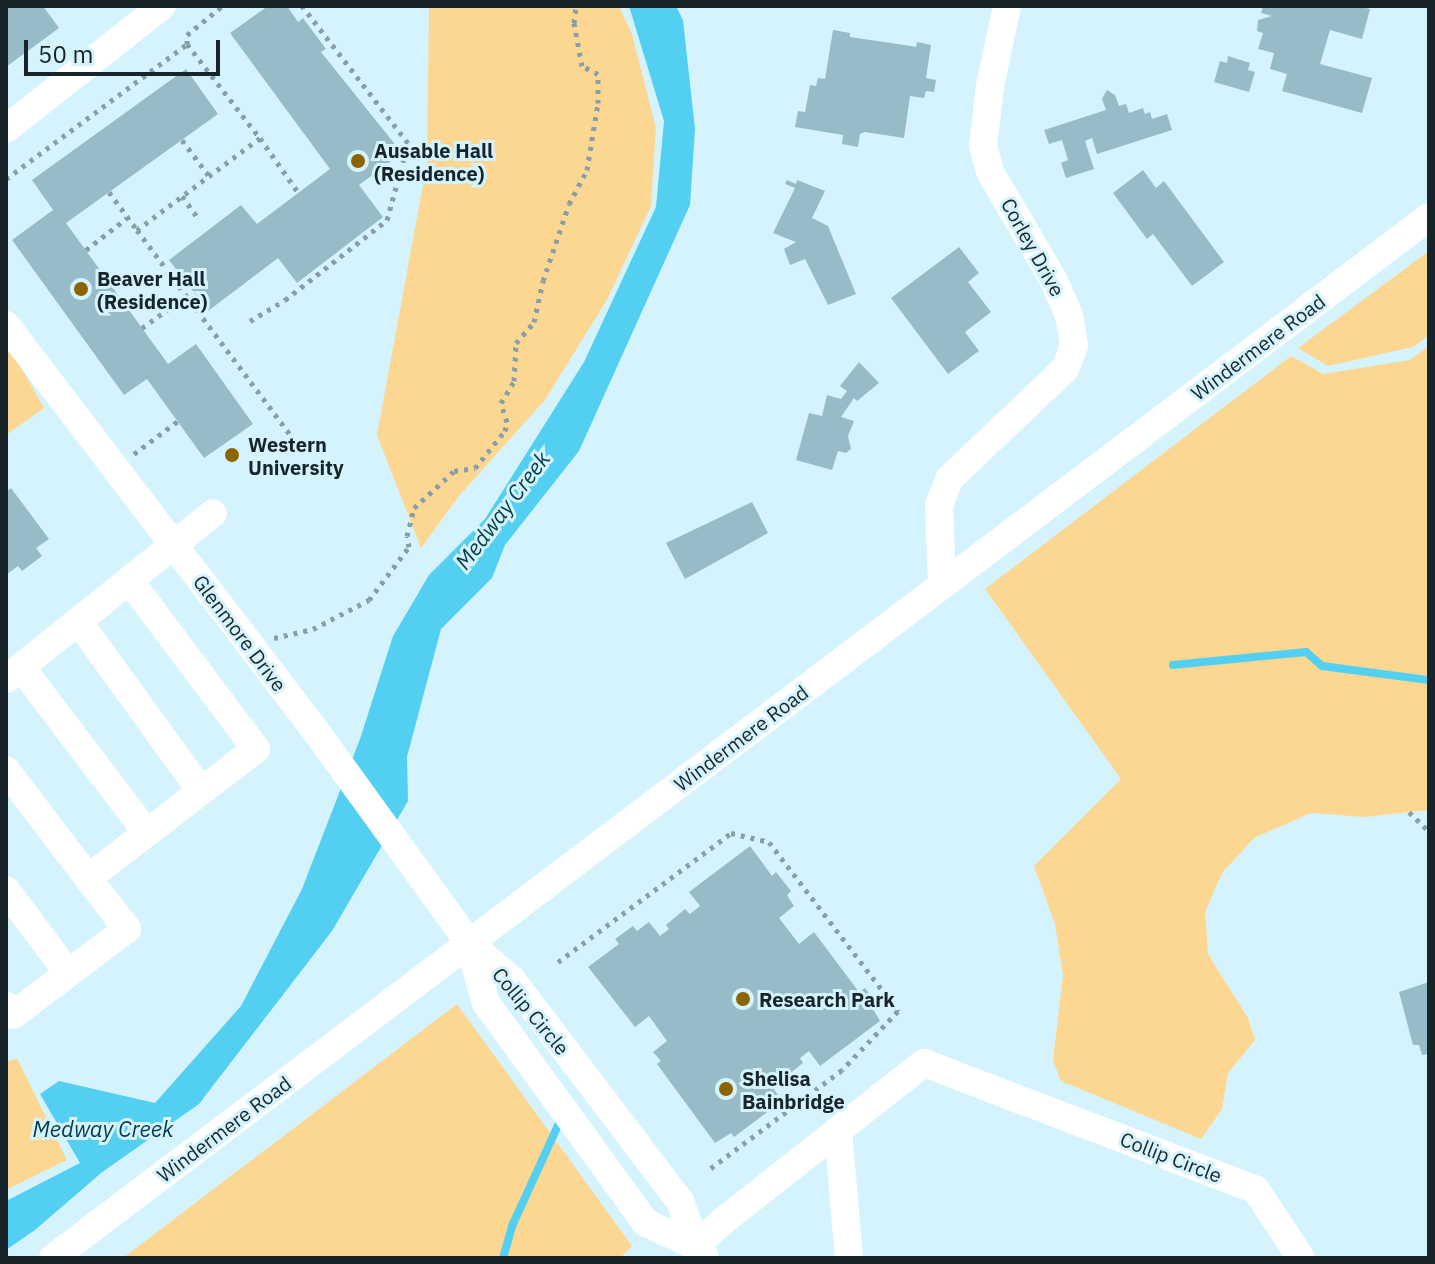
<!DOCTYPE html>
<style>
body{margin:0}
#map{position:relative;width:1435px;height:1264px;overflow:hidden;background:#d5f3fd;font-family:"IBM Plex Sans",sans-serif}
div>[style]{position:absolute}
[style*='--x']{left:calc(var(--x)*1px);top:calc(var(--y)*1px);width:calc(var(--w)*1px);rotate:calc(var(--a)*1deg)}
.green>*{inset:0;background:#fcd792}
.water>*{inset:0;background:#53cff2}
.stream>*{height:8px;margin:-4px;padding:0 4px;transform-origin:4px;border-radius:4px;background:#53cff2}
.building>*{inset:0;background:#97bcc8}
.path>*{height:5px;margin-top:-2.5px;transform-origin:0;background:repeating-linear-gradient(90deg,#889fa7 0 4px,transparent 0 10px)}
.minor>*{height:28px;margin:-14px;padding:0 14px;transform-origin:14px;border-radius:14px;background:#fff}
.dots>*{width:22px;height:22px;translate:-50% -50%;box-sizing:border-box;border:4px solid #d5f3fd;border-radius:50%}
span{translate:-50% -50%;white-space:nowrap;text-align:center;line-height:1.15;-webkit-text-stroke:6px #d5f3fd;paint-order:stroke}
.poi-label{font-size:20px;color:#17252a;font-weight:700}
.left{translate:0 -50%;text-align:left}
.street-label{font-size:20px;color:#17252a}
.water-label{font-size:22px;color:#013c4a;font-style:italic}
.frame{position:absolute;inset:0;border:8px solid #17252a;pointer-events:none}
.scale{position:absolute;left:24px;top:40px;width:196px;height:36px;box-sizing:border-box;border:4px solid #17252a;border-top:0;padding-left:10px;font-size:24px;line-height:28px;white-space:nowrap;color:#17252a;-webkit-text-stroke:6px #d5f3fd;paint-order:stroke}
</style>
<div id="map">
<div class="green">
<div style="clip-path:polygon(429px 6px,619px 6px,632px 34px,656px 128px,651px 206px,608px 298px,545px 400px,459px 496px,421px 548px,377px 435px,427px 163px)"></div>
<div style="clip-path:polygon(1429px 251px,1429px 335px,1413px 347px,1328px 366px,1298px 348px)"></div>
<div style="clip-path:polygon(6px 341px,44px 408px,6px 435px)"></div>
<div style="clip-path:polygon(1429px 346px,1429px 810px,1365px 817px,1311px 813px,1254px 838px,1222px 873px,1205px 912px,1208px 954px,1248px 1018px,1255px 1040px,1228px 1073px,1222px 1109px,1201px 1139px,1061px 1081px,1053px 1060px,1063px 975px,1055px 924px,1034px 866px,1121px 779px,985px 589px,1291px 356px,1323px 374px,1410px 360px)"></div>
<div style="clip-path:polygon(457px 1004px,632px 1246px,620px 1258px,123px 1258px)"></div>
<div style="clip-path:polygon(17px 1058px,67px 1160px,6px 1190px,6px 1062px)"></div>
</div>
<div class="water">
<div style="clip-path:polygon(629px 6px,676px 6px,683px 20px,695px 129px,690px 205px,579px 451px,505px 545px,492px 578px,441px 629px,407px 757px,408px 801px,332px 931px,199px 1104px,101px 1173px,35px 1230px,6px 1250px,6px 1201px,80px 1163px,40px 1094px,59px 1081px,155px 1103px,241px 1006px,302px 889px,360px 739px,393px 636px,429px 575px,485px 519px,584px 362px,656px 207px,664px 121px)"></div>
</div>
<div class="stream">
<div style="--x:1173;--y:665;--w:134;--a:-5.6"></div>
<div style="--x:1306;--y:652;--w:21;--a:41"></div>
<div style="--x:1322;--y:666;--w:108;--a:7.5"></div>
<div style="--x:503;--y:1258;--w:33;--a:-74"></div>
<div style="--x:512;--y:1226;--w:115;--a:-65.4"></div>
</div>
<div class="building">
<div style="clip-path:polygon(6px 6px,43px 6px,59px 28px,6px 67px)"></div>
<div style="clip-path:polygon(268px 6px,287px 6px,298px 22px,303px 18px,326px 49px,321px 52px,402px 153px,359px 185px,383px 217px,297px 283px,278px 258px,208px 311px,169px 260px,241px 205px,257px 224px,330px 169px,230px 33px)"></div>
<div style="clip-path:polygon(1263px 6px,1357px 6px,1370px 9px,1362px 39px,1330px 30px,1320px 64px,1372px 78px,1362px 113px,1282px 91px,1287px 74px,1270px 69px,1274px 53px,1258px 49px,1263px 33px,1257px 31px,1258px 20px,1272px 16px,1261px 13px)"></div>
<div style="clip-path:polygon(833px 30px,850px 33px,850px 37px,911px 46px,916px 47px,917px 42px,931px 45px,926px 78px,936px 80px,934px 92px,926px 91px,924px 98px,910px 96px,904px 138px,865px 132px,860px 134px,858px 147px,842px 144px,843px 135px,795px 127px,798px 111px,805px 112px,810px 85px,816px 86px,818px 78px,825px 79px)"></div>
<div style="clip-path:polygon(1228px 56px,1250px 63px,1248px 70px,1255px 72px,1249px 92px,1214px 82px,1220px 61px,1227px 63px)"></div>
<div style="clip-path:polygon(186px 69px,218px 114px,66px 223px,168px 364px,196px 344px,253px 424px,204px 458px,147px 379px,124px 395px,12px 240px,53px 210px,32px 180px)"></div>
<div style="clip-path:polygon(1107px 90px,1115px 95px,1119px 106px,1126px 104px,1129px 113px,1143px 108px,1145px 114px,1150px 112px,1152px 119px,1167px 114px,1172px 130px,1097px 154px,1092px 138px,1085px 141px,1094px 169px,1066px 178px,1061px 163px,1068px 160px,1062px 140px,1049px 144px,1044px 130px,1106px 110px,1102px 99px)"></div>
<div style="clip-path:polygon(1143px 170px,1156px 188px,1164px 181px,1224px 262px,1192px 286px,1153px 234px,1147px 239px,1113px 193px)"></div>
<div style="clip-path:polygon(787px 180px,796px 184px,797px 180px,825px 191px,812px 218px,828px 226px,856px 294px,828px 305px,805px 259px,790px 265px,784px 249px,796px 242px,773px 233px,795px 188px,785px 184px)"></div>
<div style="clip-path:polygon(959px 247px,979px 273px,968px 282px,991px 312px,965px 332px,979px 351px,948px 374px,891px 298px)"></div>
<div style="clip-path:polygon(859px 362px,879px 383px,857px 401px,854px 398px,841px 417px,854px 421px,848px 436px,851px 449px,846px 453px,838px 451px,832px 470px,796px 460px,809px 413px,822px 416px,827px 395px,841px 399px,847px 391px,840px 386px)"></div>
<div style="clip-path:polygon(11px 488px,49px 539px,36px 548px,42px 556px,22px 571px,18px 566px,6px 575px,6px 492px)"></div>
<div style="clip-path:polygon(752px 502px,768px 533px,685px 579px,666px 543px)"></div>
<div style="clip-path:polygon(750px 846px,772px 876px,776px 872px,791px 891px,787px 895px,794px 906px,779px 918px,799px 944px,814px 932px,859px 992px,865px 988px,878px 1006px,873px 1009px,880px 1021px,820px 1066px,809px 1051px,800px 1058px,803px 1063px,783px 1079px,779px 1075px,769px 1082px,782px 1101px,734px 1137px,731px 1133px,715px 1143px,657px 1064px,661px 1061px,653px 1052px,667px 1041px,649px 1016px,635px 1027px,588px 967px,619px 944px,615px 939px,633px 926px,637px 931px,649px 922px,660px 936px,669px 929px,666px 925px,685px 909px,690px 914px,700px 906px,689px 892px)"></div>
<div style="clip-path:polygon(1429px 982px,1429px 1054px,1422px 1055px,1419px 1045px,1413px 1045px,1399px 992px)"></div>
</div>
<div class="path">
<div style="--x:187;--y:44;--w:119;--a:52.2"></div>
<div style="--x:260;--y:138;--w:154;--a:143.2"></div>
<div style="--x:137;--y:230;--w:272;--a:53.2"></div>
<div style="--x:260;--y:138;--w:66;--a:54.9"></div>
<div style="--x:182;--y:140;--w:45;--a:53.1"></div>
<div style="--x:6;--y:179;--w:226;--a:-36.7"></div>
<div style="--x:187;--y:44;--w:9;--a:-90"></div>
<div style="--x:187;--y:35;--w:45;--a:-39.6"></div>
<div style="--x:109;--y:192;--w:47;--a:53.6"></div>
<div style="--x:182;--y:196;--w:29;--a:54"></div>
<div style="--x:86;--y:250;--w:52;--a:-38"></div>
<div style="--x:250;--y:321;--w:41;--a:-31"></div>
<div style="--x:285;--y:300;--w:130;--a:-38.1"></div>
<div style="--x:387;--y:220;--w:80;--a:-74.7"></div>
<div style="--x:408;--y:143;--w:173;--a:-127.7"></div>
<div style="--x:142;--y:328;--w:54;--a:-36"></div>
<div style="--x:134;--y:454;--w:55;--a:-36.9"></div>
<div style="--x:274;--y:638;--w:40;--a:-13"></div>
<div style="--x:313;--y:629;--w:63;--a:-27.4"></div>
<div style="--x:369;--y:600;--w:66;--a:-53"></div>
<div style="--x:409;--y:547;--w:11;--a:-100"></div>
<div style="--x:407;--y:536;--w:29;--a:-76"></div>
<div style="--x:414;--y:508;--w:54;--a:-42.8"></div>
<div style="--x:454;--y:471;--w:21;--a:-8"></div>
<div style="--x:475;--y:468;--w:48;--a:-51"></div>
<div style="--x:505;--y:431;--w:9;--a:-77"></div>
<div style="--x:507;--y:422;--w:20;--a:-108"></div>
<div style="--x:501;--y:403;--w:26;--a:-59"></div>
<div style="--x:514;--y:381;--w:38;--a:-87"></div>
<div style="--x:516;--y:343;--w:28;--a:-49"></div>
<div style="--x:534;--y:322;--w:42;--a:-77.6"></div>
<div style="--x:543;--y:281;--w:81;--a:-71.3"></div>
<div style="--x:569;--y:204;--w:38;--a:-62"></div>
<div style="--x:587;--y:170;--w:68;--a:-80.7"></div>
<div style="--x:598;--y:103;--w:29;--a:-90"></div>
<div style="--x:598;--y:74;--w:18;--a:-153"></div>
<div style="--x:582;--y:66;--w:44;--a:-100.5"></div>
<div style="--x:574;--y:23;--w:17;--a:-83"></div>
<div style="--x:1409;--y:812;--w:28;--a:44"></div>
<div style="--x:558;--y:962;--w:216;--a:-36.7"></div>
<div style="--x:731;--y:833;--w:39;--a:13"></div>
<div style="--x:769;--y:842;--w:213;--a:52.6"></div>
<div style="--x:898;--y:1011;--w:81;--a:133.5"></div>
<div style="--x:842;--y:1070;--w:164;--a:143.2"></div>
</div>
<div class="minor">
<div style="--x:6;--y:129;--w:199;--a:-38.3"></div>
<div style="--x:6;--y:325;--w:509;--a:52.66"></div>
<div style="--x:315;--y:730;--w:263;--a:54.1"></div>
<div style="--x:469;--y:943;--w:57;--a:40.7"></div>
<div style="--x:512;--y:980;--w:278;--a:52.8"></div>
<div style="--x:680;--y:1201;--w:48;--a:70.4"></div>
<div style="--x:942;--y:585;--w:80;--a:-92.1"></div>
<div style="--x:939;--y:505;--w:29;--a:-68"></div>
<div style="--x:950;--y:478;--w:158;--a:-43.5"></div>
<div style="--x:1065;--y:369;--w:25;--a:-69"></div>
<div style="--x:1074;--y:346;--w:31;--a:-99"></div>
<div style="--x:1069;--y:315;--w:37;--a:-114"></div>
<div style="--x:1054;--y:281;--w:126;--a:-120.4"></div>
<div style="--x:990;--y:172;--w:27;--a:-105"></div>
<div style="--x:983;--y:146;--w:60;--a:-83.3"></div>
<div style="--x:990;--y:86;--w:82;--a:-78"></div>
<div style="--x:78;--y:621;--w:210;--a:54.1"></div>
<div style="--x:21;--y:667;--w:208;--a:52.8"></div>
<div style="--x:6;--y:679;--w:265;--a:-38.7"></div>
<div style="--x:6;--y:770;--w:136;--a:52.8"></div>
<div style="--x:88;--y:878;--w:212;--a:-37.5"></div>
<div style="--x:256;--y:749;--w:211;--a:-126.9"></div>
<div style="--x:6;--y:890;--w:104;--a:53.2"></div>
<div style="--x:469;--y:943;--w:62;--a:74.2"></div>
<div style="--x:486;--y:1003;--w:272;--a:54"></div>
<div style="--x:646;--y:1223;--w:55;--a:24.7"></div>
<div style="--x:6;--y:1006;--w:11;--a:52"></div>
<div style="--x:13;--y:1015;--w:143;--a:-37"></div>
<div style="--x:127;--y:929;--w:64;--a:-127.4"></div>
<div style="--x:838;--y:1130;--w:128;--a:85.1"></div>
<div style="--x:705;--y:1257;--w:14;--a:-129"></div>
<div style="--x:696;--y:1246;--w:37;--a:-43"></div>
<div style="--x:723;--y:1221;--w:256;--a:-38.2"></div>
<div style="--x:924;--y:1063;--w:355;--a:20.9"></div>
<div style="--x:1256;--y:1190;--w:82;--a:56.5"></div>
<div style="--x:53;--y:1258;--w:1725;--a:-37.11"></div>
</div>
<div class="dots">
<div style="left:358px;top:161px;background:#8b6504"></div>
<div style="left:81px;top:289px;background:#8b6504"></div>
<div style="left:232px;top:455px;background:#8b6504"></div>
<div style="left:743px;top:999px;background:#8b6504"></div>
<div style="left:726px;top:1089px;background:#8b6504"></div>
</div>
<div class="poi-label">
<span class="left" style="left:374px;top:162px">Ausable Hall<br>(Residence)</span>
<span class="left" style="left:97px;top:290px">Beaver Hall<br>(Residence)</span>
<span class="left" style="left:248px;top:456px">Western<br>University</span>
<span class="left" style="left:759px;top:999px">Research Park</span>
<span class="left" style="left:742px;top:1090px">Shelisa<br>Bainbridge</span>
</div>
<div class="street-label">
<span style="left:1033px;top:247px;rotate:61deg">Corley Drive</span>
<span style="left:1258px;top:347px;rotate:-37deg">Windermere Road</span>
<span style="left:240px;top:633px;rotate:53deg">Glenmore Drive</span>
<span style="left:741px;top:738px;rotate:-37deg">Windermere Road</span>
<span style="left:531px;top:1011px;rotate:50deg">Collip Circle</span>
<span style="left:224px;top:1129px;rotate:-37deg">Windermere Road</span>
<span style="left:1171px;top:1157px;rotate:21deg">Collip Circle</span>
</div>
<div class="water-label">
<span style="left:502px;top:510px;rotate:-53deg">Medway Creek</span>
<span style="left:103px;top:1129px">Medway Creek</span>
</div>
<div class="frame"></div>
<div class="scale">50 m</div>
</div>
